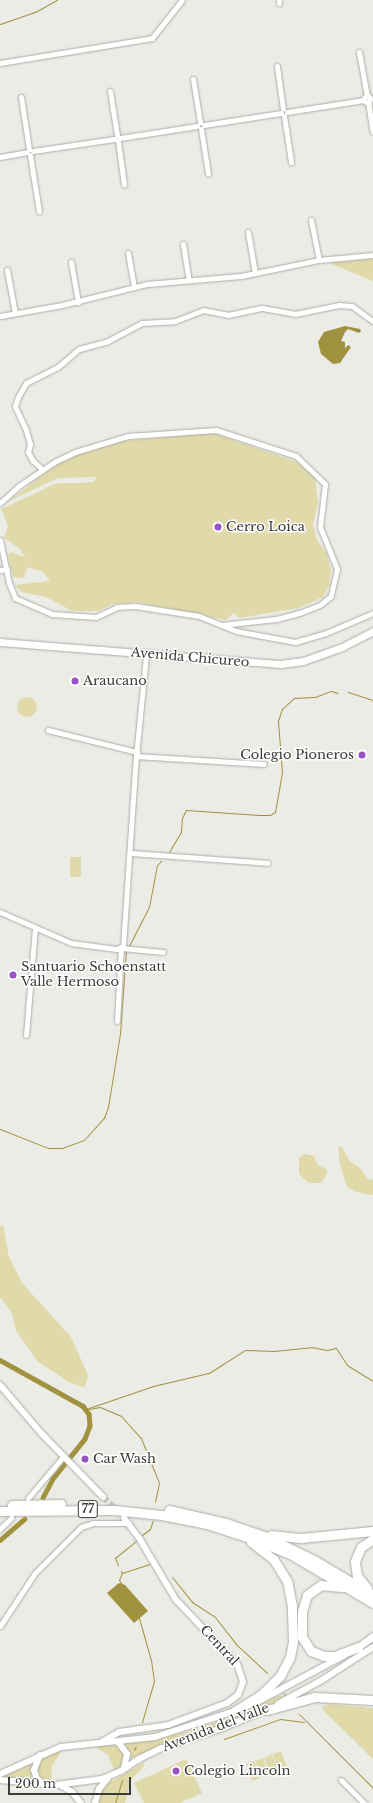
<!DOCTYPE html>
<style>
body{margin:0}
#map{position:relative;width:373px;height:1803px;overflow:hidden;background:#ecece7;font-family:"Libre Baskerville",serif}
div>[style]{position:absolute}
[style*='--x']{left:calc(var(--x)*1px);top:calc(var(--y)*1px);width:calc(var(--w)*1px);rotate:calc(var(--a)*1deg)}
.green>*{inset:0;background:#e0d9a9}
.round{border-radius:50%}
.water>*{inset:0;background:#a0923f}
.stream>*{height:1px;margin:-0.5px;padding:0 0.5px;transform-origin:0.5px;border-radius:0.5px;background:#a0923f}
.canal>*{height:4.5px;margin:-2.25px;padding:0 2.25px;transform-origin:2.25px;border-radius:2.25px;background:#a0923f}
.tertiary-tunnel>*{height:6px;margin-top:-3px;transform-origin:0;background:repeating-linear-gradient(90deg,#c8c8c4 0 6px,transparent 0 9px)}
.roads{filter:drop-shadow(0 0 1px #acaca7) drop-shadow(0 0 1px #acaca7)}
.minor>*{height:5px;margin:-2.5px;padding:0 2.5px;transform-origin:2.5px;border-radius:2.5px;background:#fff}
.minor>.ring{margin:-2.5px;padding:0;box-sizing:content-box;background:none;border:5px solid #fff;border-radius:50%}
.tertiary>*{height:6px;margin:-3px;padding:0 3px;transform-origin:3px;border-radius:3px;background:#fff}
.secondary>*{height:7px;margin:-3.5px;padding:0 3.5px;transform-origin:3.5px;border-radius:3.5px;background:#fff}
.motorway>*{height:9px;margin:-4.5px;padding:0 4.5px;transform-origin:4.5px;border-radius:4.5px;background:#fff}
.dots>*{width:11px;height:11px;translate:-50% -50%;box-sizing:border-box;border:2px solid #fff;border-radius:50%}
span{translate:-50% -50%;white-space:nowrap;text-align:center;line-height:1.15;-webkit-text-stroke:3px #fff;paint-order:stroke}
.shield-label span{padding:1px 3px;background:#fff;border:1px solid;border-radius:3px;-webkit-text-stroke-width:0}
.shield-label{font-size:12px;color:#3a3a38;font-weight:700}
.poi-label{font-size:13px;color:#3a3a38}
.left{translate:0 -50%;text-align:left}
.right{translate:-100% -50%;text-align:right}
.street-label{font-size:13px;color:#3a3a38}
.scale{position:absolute;left:8px;top:1777px;width:123px;height:18px;box-sizing:border-box;border:2px solid #3a3a38;border-top:0;padding-left:5px;font-size:12px;line-height:14px;white-space:nowrap;color:#3a3a38;-webkit-text-stroke:3px #fff;paint-order:stroke}
</style>
<div id="map">
<div class="green">
<div style="clip-path:polygon(373px 259px,373px 281px,332px 264px,333px 262px)"></div>
<div style="clip-path:polygon(213px 433px,297px 462px,315px 477px,318px 502px,313px 524px,317px 540px,327px 554px,331px 571px,329px 586px,323px 597px,299px 608px,239px 618px,234px 613px,226px 620px,136px 602px,113px 604px,99px 611px,72px 611px,46px 597px,21px 592px,15px 585px,50px 581px,43px 572px,28px 567px,23px 578px,13px 577px,8px 557px,10px 552px,25px 557px,19px 548px,4px 538px,8px 526px,1px 509px,57px 483px,82px 483px,94px 482px,96px 477px,58px 478px,9px 501px,54px 466px,83px 452px,123px 441px)"></div>
<div class="round" style="left:17px;top:697px;width:20px;height:20px"></div>
<div style="clip-path:polygon(70px 857px,81px 857px,81px 877px,70px 877px)"></div>
<div style="clip-path:polygon(338px 1147px,342px 1147px,350px 1161px,361px 1169px,368px 1179px,373px 1180px,373px 1195px,356px 1192px,347px 1187px,340px 1165px)"></div>
<div style="clip-path:polygon(305px 1154px,314px 1156px,318px 1165px,327px 1170px,326px 1176px,321px 1183px,309px 1183px,299px 1174px,299px 1158px)"></div>
<div style="clip-path:polygon(3px 1225px,9px 1257px,22px 1283px,71px 1337px,88px 1375px,86px 1384px,83px 1387px,69px 1382px,37px 1361px,16px 1331px,12px 1313px,0 1297px,0 1226px)"></div>
<div style="clip-path:polygon(281px 1695px,284px 1699px,214px 1730px,170px 1742px,131px 1759px,125px 1743px,193px 1731px)"></div>
<div style="clip-path:polygon(329px 1704px,373px 1708px,373px 1759px,324px 1711px,322px 1707px)"></div>
<div style="clip-path:polygon(113px 1744px,118px 1746px,124px 1753px,122px 1765px,115px 1771px,108px 1755px,93px 1745px)"></div>
<div style="clip-path:polygon(62px 1750px,52px 1766px,51px 1782px,40px 1778px,36px 1770px,41px 1758px)"></div>
<div style="clip-path:polygon(281px 1751px,287px 1768px,279px 1771px,273px 1754px)"></div>
<div style="clip-path:polygon(272px 1754px,278px 1771px,270px 1774px,264px 1758px)"></div>
<div style="clip-path:polygon(263px 1758px,269px 1774px,261px 1777px,255px 1761px)"></div>
<div style="clip-path:polygon(186px 1759px,202px 1793px,180px 1803px,144px 1803px,134px 1783px)"></div>
<div style="clip-path:polygon(254px 1761px,260px 1778px,252px 1781px,246px 1764px)"></div>
<div style="clip-path:polygon(144px 1762px,144px 1766px,131px 1780px,125px 1803px,97px 1803px,101px 1792px,107px 1784px)"></div>
<div style="clip-path:polygon(31px 1763px,34px 1781px,2px 1778px,2px 1777px)"></div>
</div>
<div class="water">
<div style="clip-path:polygon(345px 326px,360px 329px,361px 331px,359px 333px,348px 329px,345px 332px,341px 341px,345px 342px,345px 348px,348px 345px,351px 347px,340px 363px,333px 364px,321px 354px,318px 342px,324px 332px)"></div>
<div style="clip-path:polygon(119px 1583px,125px 1585px,148px 1611px,134px 1623px,107px 1593px)"></div>
</div>
<div class="stream">
<div style="--x:0;--y:24;--w:39;--a:-19"></div>
<div style="--x:37;--y:11;--w:23;--a:-29"></div>
<div style="--x:348;--y:692;--w:26;--a:18"></div>
<div style="--x:169;--y:852;--w:23;--a:-59"></div>
<div style="--x:181;--y:832;--w:14;--a:-86"></div>
<div style="--x:182;--y:818;--w:9;--a:-63"></div>
<div style="--x:186;--y:810;--w:73;--a:3.9"></div>
<div style="--x:259;--y:815;--w:11;--a:0"></div>
<div style="--x:270;--y:815;--w:6;--a:-31"></div>
<div style="--x:275;--y:812;--w:40;--a:-80"></div>
<div style="--x:282;--y:773;--w:52;--a:-94.4"></div>
<div style="--x:278;--y:721;--w:13;--a:-72"></div>
<div style="--x:282;--y:709;--w:16;--a:-43"></div>
<div style="--x:294;--y:698;--w:21;--a:-3"></div>
<div style="--x:315;--y:697;--w:17;--a:-21"></div>
<div style="--x:331;--y:691;--w:7;--a:16"></div>
<div style="--x:129;--y:946;--w:44;--a:-62.9"></div>
<div style="--x:149;--y:907;--w:43;--a:-79.2"></div>
<div style="--x:157;--y:865;--w:6;--a:-45"></div>
<div style="--x:0;--y:1129;--w:52;--a:21.6"></div>
<div style="--x:48;--y:1148;--w:14;--a:0"></div>
<div style="--x:62;--y:1148;--w:23;--a:-20"></div>
<div style="--x:84;--y:1140;--w:30;--a:-48"></div>
<div style="--x:104;--y:1118;--w:12;--a:-70"></div>
<div style="--x:108;--y:1107;--w:74;--a:-80.7"></div>
<div style="--x:120;--y:1034;--w:84;--a:-85.9"></div>
<div style="--x:86;--y:1409;--w:71;--a:-18.9"></div>
<div style="--x:153;--y:1386;--w:57;--a:-13.1"></div>
<div style="--x:209;--y:1373;--w:43;--a:-32.6"></div>
<div style="--x:245;--y:1350;--w:29;--a:2"></div>
<div style="--x:274;--y:1351;--w:37;--a:-6"></div>
<div style="--x:311;--y:1347;--w:16;--a:11"></div>
<div style="--x:327;--y:1350;--w:9;--a:-13"></div>
<div style="--x:336;--y:1348;--w:20;--a:57"></div>
<div style="--x:347;--y:1365;--w:31;--a:32"></div>
<div style="--x:89;--y:1409;--w:11;--a:-10"></div>
<div style="--x:100;--y:1407;--w:23;--a:23"></div>
<div style="--x:121;--y:1416;--w:30;--a:48"></div>
<div style="--x:141;--y:1438;--w:48;--a:68.2"></div>
<div style="--x:159;--y:1483;--w:19;--a:102"></div>
<div style="--x:142;--y:1535;--w:10;--a:-37"></div>
<div style="--x:150;--y:1529;--w:9;--a:-72"></div>
<div style="--x:118;--y:1565;--w:8;--a:-113"></div>
<div style="--x:115;--y:1558;--w:28;--a:-39"></div>
<div style="--x:121;--y:1571;--w:2;--a:63"></div>
<div style="--x:122;--y:1573;--w:29;--a:-18"></div>
<div style="--x:172;--y:1577;--w:32;--a:51"></div>
<div style="--x:192;--y:1602;--w:27;--a:33"></div>
<div style="--x:215;--y:1617;--w:36;--a:52"></div>
<div style="--x:237;--y:1645;--w:41;--a:43"></div>
<div style="--x:122;--y:1584;--w:5;--a:-127"></div>
<div style="--x:119;--y:1580;--w:8;--a:-67"></div>
<div style="--x:139;--y:1618;--w:44;--a:74.1"></div>
<div style="--x:151;--y:1660;--w:21;--a:82"></div>
<div style="--x:154;--y:1681;--w:43;--a:106.3"></div>
<div style="--x:283;--y:1693;--w:4;--a:45"></div>
<div style="--x:299;--y:1714;--w:105;--a:45"></div>
<div style="--x:224;--y:1739;--w:59;--a:-19.7"></div>
<div style="--x:280;--y:1719;--w:24;--a:7"></div>
<div style="--x:134;--y:1750;--w:4;--a:-63"></div>
<div style="--x:115;--y:1803;--w:24;--a:-73"></div>
</div>
<div class="canal">
<div style="--x:0;--y:1360;--w:95;--a:29"></div>
<div style="--x:83;--y:1406;--w:10;--a:53"></div>
<div style="--x:89;--y:1414;--w:12;--a:85"></div>
<div style="--x:90;--y:1426;--w:14;--a:111"></div>
<div style="--x:85;--y:1439;--w:51;--a:128.7"></div>
<div style="--x:53;--y:1479;--w:21;--a:118"></div>
<div style="--x:0;--y:1540;--w:32;--a:-41"></div>
</div>
<div class="tertiary-tunnel">
<div style="--x:103;--y:1497;--w:21;--a:43"></div>
</div>
<div class="roads">
<div class="minor">
<div style="--x:279;--y:0;--w:3;--a:90"></div>
<div style="--x:359;--y:52;--w:45;--a:79.7"></div>
<div style="--x:0;--y:63;--w:154;--a:-9.3"></div>
<div style="--x:152;--y:38;--w:48;--a:-51.7"></div>
<div style="--x:277;--y:66;--w:43;--a:82.1"></div>
<div style="--x:193;--y:79;--w:44;--a:80.8"></div>
<div style="--x:110;--y:91;--w:45;--a:81"></div>
<div class="ring" style="left:364px;top:96px;width:1px;height:1px"></div>
<div style="--x:21;--y:97;--w:53;--a:81.3"></div>
<div style="--x:368;--y:102;--w:30;--a:81"></div>
<div style="--x:287;--y:112;--w:78;--a:-8.9"></div>
<div style="--x:284;--y:116;--w:47;--a:81.3"></div>
<div style="--x:204;--y:125;--w:78;--a:-8.9"></div>
<div style="--x:201;--y:129;--w:45;--a:81"></div>
<div style="--x:120;--y:138;--w:78;--a:-8.9"></div>
<div style="--x:118;--y:141;--w:44;--a:82.2"></div>
<div style="--x:33;--y:151;--w:82;--a:-8.4"></div>
<div style="--x:30;--y:155;--w:57;--a:80.9"></div>
<div style="--x:0;--y:157;--w:27;--a:-10"></div>
<div style="--x:311;--y:220;--w:41;--a:78.7"></div>
<div style="--x:248;--y:232;--w:42;--a:80.3"></div>
<div style="--x:183;--y:244;--w:36;--a:81"></div>
<div style="--x:128;--y:253;--w:35;--a:80"></div>
<div style="--x:71;--y:262;--w:41;--a:80.1"></div>
<div style="--x:7;--y:270;--w:44;--a:79.5"></div>
<div style="--x:0;--y:316;--w:63;--a:-10.1"></div>
<div style="--x:62;--y:305;--w:88;--a:-13.9"></div>
<div style="--x:147;--y:284;--w:94;--a:-4.9"></div>
<div style="--x:241;--y:276;--w:80;--a:-11.6"></div>
<div style="--x:319;--y:260;--w:54;--a:-5.3"></div>
<div style="--x:42;--y:469;--w:12;--a:-138"></div>
<div style="--x:33;--y:461;--w:10;--a:-119"></div>
<div style="--x:28;--y:452;--w:8;--a:-76"></div>
<div style="--x:30;--y:444;--w:15;--a:-106"></div>
<div style="--x:26;--y:430;--w:26;--a:-115"></div>
<div style="--x:15;--y:406;--w:9;--a:-72"></div>
<div style="--x:18;--y:397;--w:16;--a:-60"></div>
<div style="--x:26;--y:383;--w:36;--a:-27"></div>
<div style="--x:58;--y:367;--w:28;--a:-41"></div>
<div style="--x:79;--y:349;--w:28;--a:-15"></div>
<div style="--x:106;--y:342;--w:40;--a:-28"></div>
<div style="--x:141;--y:323;--w:34;--a:-3"></div>
<div style="--x:175;--y:321;--w:30;--a:-21"></div>
<div style="--x:203;--y:310;--w:25;--a:11"></div>
<div style="--x:228;--y:315;--w:35;--a:-12"></div>
<div style="--x:262;--y:308;--w:34;--a:10"></div>
<div style="--x:295;--y:314;--w:45;--a:-11.6"></div>
<div style="--x:339;--y:305;--w:13;--a:4"></div>
<div style="--x:352;--y:306;--w:26;--a:36"></div>
<div style="--x:0;--y:503;--w:27;--a:-42"></div>
<div style="--x:20;--y:485;--w:43;--a:-33.7"></div>
<div style="--x:56;--y:461;--w:21;--a:-25"></div>
<div style="--x:75;--y:452;--w:55;--a:-16.8"></div>
<div style="--x:128;--y:436;--w:88;--a:-3.9"></div>
<div style="--x:216;--y:430;--w:84;--a:18"></div>
<div style="--x:296;--y:456;--w:40;--a:44"></div>
<div style="--x:325;--y:484;--w:43;--a:96.6"></div>
<div style="--x:320;--y:527;--w:45;--a:68"></div>
<div style="--x:337;--y:569;--w:28;--a:103"></div>
<div style="--x:331;--y:596;--w:14;--a:141"></div>
<div style="--x:320;--y:605;--w:22;--a:159"></div>
<div style="--x:299;--y:613;--w:24;--a:165"></div>
<div style="--x:276;--y:619;--w:55;--a:173.8"></div>
<div style="--x:0;--y:540;--w:44;--a:78.2"></div>
<div style="--x:9;--y:583;--w:16;--a:68"></div>
<div style="--x:15;--y:598;--w:40;--a:23.4"></div>
<div style="--x:52;--y:614;--w:44;--a:3.9"></div>
<div style="--x:96;--y:617;--w:23;--a:-25"></div>
<div style="--x:117;--y:607;--w:18;--a:-3"></div>
<div style="--x:135;--y:606;--w:65;--a:8.9"></div>
<div style="--x:199;--y:616;--w:40;--a:22"></div>
<div style="--x:236;--y:631;--w:60;--a:10.6"></div>
<div style="--x:295;--y:642;--w:32;--a:-16"></div>
<div style="--x:326;--y:633;--w:51;--a:-23.1"></div>
<div style="--x:0;--y:570;--w:7;--a:-8"></div>
<div style="--x:48;--y:730;--w:92;--a:13.9"></div>
<div style="--x:136;--y:756;--w:128;--a:3.6"></div>
<div style="--x:130;--y:853;--w:138;--a:4.1"></div>
<div style="--x:0;--y:912;--w:77;--a:23.6"></div>
<div style="--x:71;--y:943;--w:46;--a:7.4"></div>
<div style="--x:117;--y:949;--w:7;--a:-27"></div>
<div style="--x:123;--y:946;--w:190;--a:-86.1"></div>
<div style="--x:136;--y:756;--w:101;--a:-84.3"></div>
<div style="--x:117;--y:1021;--w:73;--a:-86.9"></div>
<div style="--x:121;--y:948;--w:42;--a:5.4"></div>
<div style="--x:26;--y:1035;--w:108;--a:-85.2"></div>
<div style="--x:28;--y:1498;--w:54;--a:-49.5"></div>
<div style="--x:0;--y:1529;--w:16;--a:-45"></div>
<div style="--x:0;--y:1626;--w:64;--a:-56.6"></div>
<div style="--x:35;--y:1573;--w:65;--a:-45"></div>
<div style="--x:81;--y:1527;--w:13;--a:-18"></div>
<div style="--x:93;--y:1523;--w:36;--a:0"></div>
<div style="--x:341;--y:1780;--w:33;--a:45"></div>
</div>
<div class="tertiary">
<div style="--x:0;--y:1385;--w:65;--a:49.4"></div>
<div style="--x:42;--y:1434;--w:88;--a:45.9"></div>
<div style="--x:255;--y:1703;--w:100;--a:-28.1"></div>
<div style="--x:278;--y:1704;--w:50;--a:-28.6"></div>
<div style="--x:322;--y:1680;--w:61;--a:-32.9"></div>
<div style="--x:103;--y:1741;--w:18;--a:-29"></div>
<div style="--x:119;--y:1732;--w:49;--a:-8.1"></div>
<div style="--x:168;--y:1725;--w:63;--a:-20.4"></div>
<div style="--x:227;--y:1703;--w:14;--a:-36"></div>
<div style="--x:238;--y:1695;--w:14;--a:-69"></div>
<div style="--x:243;--y:1682;--w:19;--a:-108"></div>
<div style="--x:237;--y:1664;--w:88;--a:-133.6"></div>
<div style="--x:176;--y:1600;--w:72;--a:-120.8"></div>
<div style="--x:139;--y:1538;--w:25;--a:-127"></div>
<div style="--x:118;--y:1742;--w:15;--a:53"></div>
<div style="--x:127;--y:1754;--w:14;--a:102"></div>
<div style="--x:40;--y:1755;--w:16;--a:112"></div>
<div style="--x:34;--y:1770;--w:9;--a:72"></div>
<div style="--x:37;--y:1779;--w:9;--a:36"></div>
<div style="--x:0;--y:1774;--w:67;--a:-23.9"></div>
<div style="--x:61;--y:1747;--w:95;--a:-6.1"></div>
<div style="--x:155;--y:1737;--w:87;--a:-18"></div>
<div style="--x:0;--y:1780;--w:56;--a:5.1"></div>
<div style="--x:56;--y:1785;--w:46;--a:-7.4"></div>
<div style="--x:102;--y:1779;--w:21;--a:-23"></div>
<div style="--x:121;--y:1771;--w:22;--a:-34"></div>
<div style="--x:139;--y:1759;--w:25;--a:-26"></div>
<div style="--x:162;--y:1748;--w:66;--a:-18.4"></div>
<div style="--x:225;--y:1727;--w:49;--a:-22.9"></div>
<div style="--x:60;--y:1785;--w:14;--a:30"></div>
<div style="--x:72;--y:1792;--w:14;--a:51"></div>
<div style="--x:95;--y:1803;--w:15;--a:-74"></div>
<div style="--x:99;--y:1789;--w:14;--a:-51"></div>
</div>
<div class="secondary">
<div style="--x:0;--y:642;--w:282;--a:4.5"></div>
<div style="--x:281;--y:664;--w:22;--a:-8"></div>
<div style="--x:303;--y:661;--w:41;--a:-19.7"></div>
<div style="--x:342;--y:647;--w:35;--a:-27"></div>
<div style="--x:358;--y:1647;--w:19;--a:-36"></div>
</div>
<div class="motorway">
<div style="--x:12;--y:1505;--w:49;--a:-1.2"></div>
<div style="--x:169;--y:1510;--w:58;--a:12.8"></div>
<div style="--x:226;--y:1523;--w:43;--a:18.9"></div>
<div style="--x:267;--y:1537;--w:50;--a:26.1"></div>
<div style="--x:312;--y:1559;--w:71;--a:30.5"></div>
<div style="--x:0;--y:1511;--w:114;--a:-0.5"></div>
<div style="--x:114;--y:1510;--w:48;--a:5.9"></div>
<div style="--x:162;--y:1515;--w:46;--a:11.3"></div>
<div style="--x:207;--y:1524;--w:40;--a:18"></div>
<div style="--x:245;--y:1536;--w:48;--a:21.8"></div>
<div style="--x:290;--y:1554;--w:96;--a:30.6"></div>
<div style="--x:271;--y:1535;--w:30;--a:6"></div>
<div style="--x:301;--y:1538;--w:72;--a:-5.6"></div>
<div style="--x:342;--y:1587;--w:21;--a:-175"></div>
<div style="--x:321;--y:1585;--w:17;--a:144"></div>
<div style="--x:307;--y:1595;--w:17;--a:107"></div>
<div style="--x:302;--y:1611;--w:26;--a:90"></div>
<div style="--x:302;--y:1637;--w:17;--a:57"></div>
<div style="--x:311;--y:1651;--w:14;--a:21"></div>
<div style="--x:324;--y:1656;--w:11;--a:0"></div>
<div style="--x:335;--y:1656;--w:25;--a:-21"></div>
<div style="--x:367;--y:1588;--w:16;--a:-130"></div>
<div style="--x:357;--y:1576;--w:15;--a:-98"></div>
<div style="--x:355;--y:1561;--w:15;--a:-67"></div>
<div style="--x:361;--y:1547;--w:14;--a:-34"></div>
<div style="--x:267;--y:1710;--w:50;--a:-15.2"></div>
<div style="--x:315;--y:1697;--w:58;--a:3"></div>
<div style="--x:235;--y:1711;--w:31;--a:-32"></div>
<div style="--x:261;--y:1695;--w:27;--a:-45"></div>
<div style="--x:280;--y:1676;--w:21;--a:-62"></div>
<div style="--x:290;--y:1657;--w:16;--a:-79"></div>
<div style="--x:293;--y:1641;--w:35;--a:-92"></div>
<div style="--x:292;--y:1606;--w:25;--a:-101"></div>
<div style="--x:287;--y:1581;--w:26;--a:-122"></div>
<div style="--x:273;--y:1559;--w:28;--a:-142"></div>
</div>
</div>
<div class="dots">
<div style="left:218px;top:527px;background:#9852c6"></div>
<div style="left:75px;top:681px;background:#9852c6"></div>
<div style="left:362px;top:755px;background:#9852c6"></div>
<div style="left:13px;top:975px;background:#9852c6"></div>
<div style="left:85px;top:1459px;background:#9852c6"></div>
<div style="left:176px;top:1771px;background:#9852c6"></div>
</div>
<div class="shield-label">
<span style="left:88px;top:1509px">77</span>
</div>
<div class="poi-label">
<span class="left" style="left:226px;top:527px">Cerro Loica</span>
<span class="left" style="left:83px;top:681px">Araucano</span>
<span class="right" style="left:354px;top:755px">Colegio Pioneros</span>
<span class="left" style="left:21px;top:975px">Santuario Schoenstatt<br>Valle Hermoso</span>
<span class="left" style="left:93px;top:1459px">Car Wash</span>
<span class="left" style="left:184px;top:1771px">Colegio Lincoln</span>
</div>
<div class="street-label">
<span style="left:190px;top:658px;rotate:5deg">Avenida Chicureo</span>
<span style="left:219px;top:1646px;rotate:47deg">Central</span>
<span style="left:216px;top:1728px;rotate:-21deg">Avenida del Valle</span>
</div>
<div class="scale">200 m</div>
</div>
